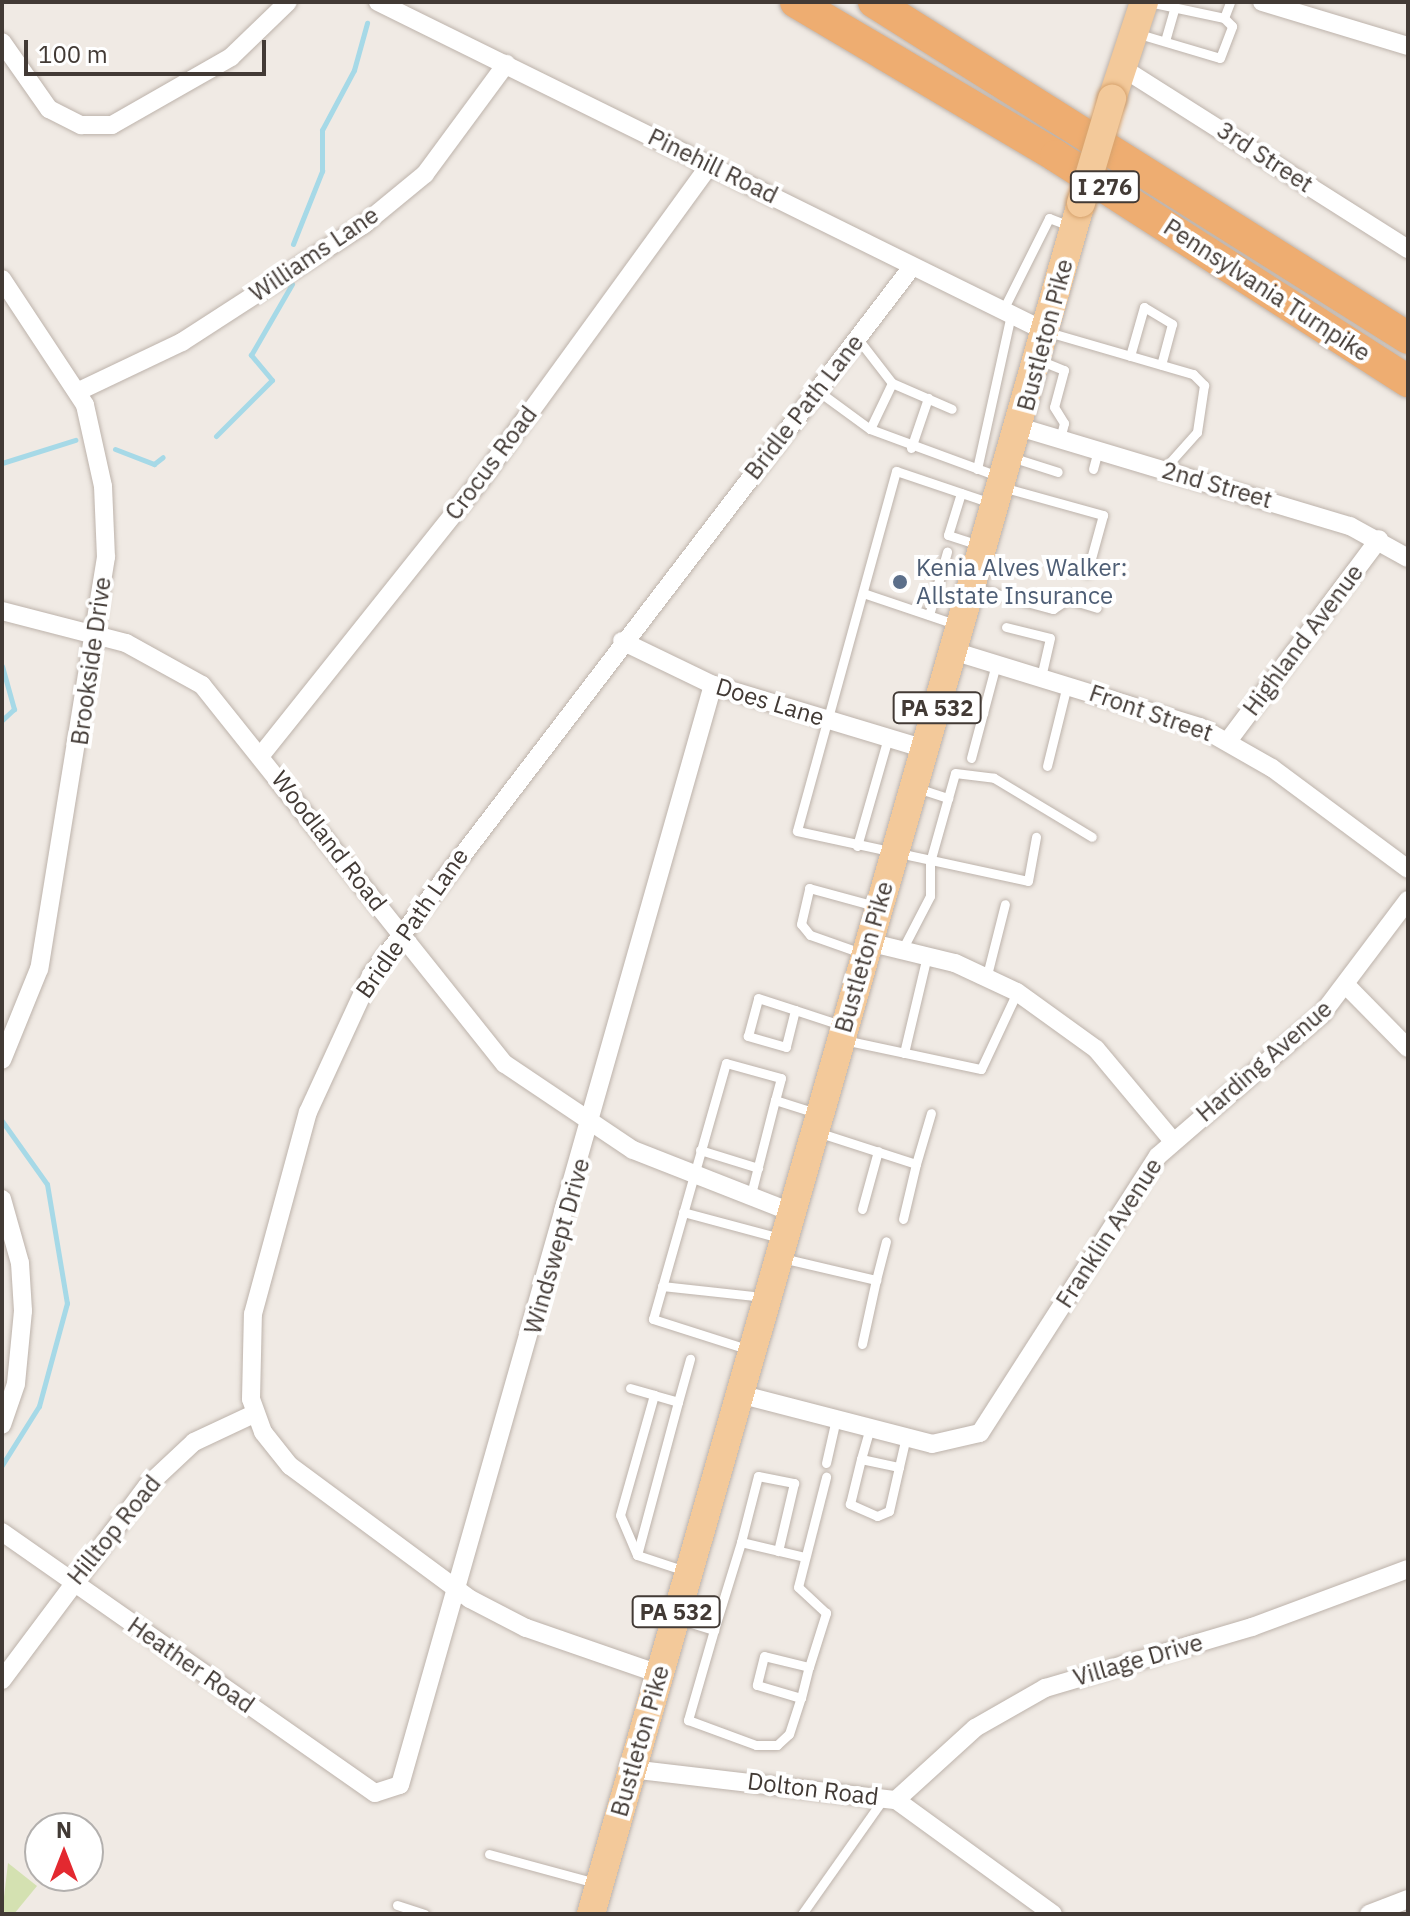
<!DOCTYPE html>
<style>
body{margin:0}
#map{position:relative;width:1410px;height:1916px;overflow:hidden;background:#f0eae4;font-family:"IBM Plex Sans",sans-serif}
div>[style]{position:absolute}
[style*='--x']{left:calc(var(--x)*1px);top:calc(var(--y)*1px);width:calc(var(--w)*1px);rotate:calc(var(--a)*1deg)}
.green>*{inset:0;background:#d4e1b1}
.stream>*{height:5px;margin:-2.5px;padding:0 2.5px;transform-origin:2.5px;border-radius:2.5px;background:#a6d9e7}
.roads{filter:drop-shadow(0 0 2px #bdb3ab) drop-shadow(0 0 2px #bdb3ab)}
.service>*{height:9px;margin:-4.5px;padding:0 4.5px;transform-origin:4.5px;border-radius:4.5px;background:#fff}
.minor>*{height:18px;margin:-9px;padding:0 9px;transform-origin:9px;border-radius:9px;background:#fff}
.primary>*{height:28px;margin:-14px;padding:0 14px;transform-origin:14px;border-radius:14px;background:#f3c99a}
.motorway>*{height:32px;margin:-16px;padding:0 16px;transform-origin:16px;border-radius:16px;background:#eead71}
.bridges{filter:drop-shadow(0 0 2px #d6a26d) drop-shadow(0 0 2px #d6a26d)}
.primary-bridge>*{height:28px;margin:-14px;padding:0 14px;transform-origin:14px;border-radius:14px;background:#f3c99a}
.dots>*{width:22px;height:22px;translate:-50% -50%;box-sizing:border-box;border:4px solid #fff;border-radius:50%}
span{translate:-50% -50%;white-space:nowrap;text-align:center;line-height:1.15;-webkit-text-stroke:8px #fff;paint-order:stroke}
.shield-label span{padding:2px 6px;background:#fff;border:2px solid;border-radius:6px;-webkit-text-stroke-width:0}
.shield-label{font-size:22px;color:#423a35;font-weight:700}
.street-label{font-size:24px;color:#423a35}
.service-label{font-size:24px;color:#4e5e75}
.left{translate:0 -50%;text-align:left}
.frame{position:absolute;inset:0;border:4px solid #423a35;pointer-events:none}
.north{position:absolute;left:24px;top:1812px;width:80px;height:80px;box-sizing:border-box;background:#fff;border:2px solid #b3b0ae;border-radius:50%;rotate:0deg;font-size:22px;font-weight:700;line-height:32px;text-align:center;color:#423a35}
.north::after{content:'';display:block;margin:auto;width:28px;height:36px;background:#e32930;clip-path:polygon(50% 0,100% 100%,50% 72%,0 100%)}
.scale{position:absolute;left:24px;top:40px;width:242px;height:36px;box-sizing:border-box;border:4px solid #423a35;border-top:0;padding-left:10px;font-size:24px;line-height:28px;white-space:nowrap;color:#423a35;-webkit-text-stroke:6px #fff;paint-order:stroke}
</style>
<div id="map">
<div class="green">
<div style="clip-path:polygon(8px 1863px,37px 1886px,14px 1914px,2px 1914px)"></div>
</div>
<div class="stream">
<div style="--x:293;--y:244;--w:79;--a:-68.3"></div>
<div style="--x:322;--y:171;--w:41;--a:-90"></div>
<div style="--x:322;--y:130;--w:68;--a:-61.9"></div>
<div style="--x:354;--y:70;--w:49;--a:-74.5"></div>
<div style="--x:216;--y:436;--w:79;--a:-45"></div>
<div style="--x:272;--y:380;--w:33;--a:-130"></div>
<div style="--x:251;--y:355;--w:82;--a:-60"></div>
<div style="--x:115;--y:449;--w:42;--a:21"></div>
<div style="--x:154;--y:464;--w:11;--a:-38"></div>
<div style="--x:2;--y:463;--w:77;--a:-17.5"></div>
<div style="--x:2;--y:666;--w:45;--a:74.4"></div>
<div style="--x:14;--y:709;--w:16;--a:137"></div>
<div style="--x:2;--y:1121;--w:77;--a:54.5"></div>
<div style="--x:47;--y:1184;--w:121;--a:80.5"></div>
<div style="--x:67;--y:1303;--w:107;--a:105.2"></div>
<div style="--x:39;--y:1406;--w:70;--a:122.1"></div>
</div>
<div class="roads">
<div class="service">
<div style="--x:1149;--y:2;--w:77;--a:12"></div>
<div style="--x:1139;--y:34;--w:84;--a:16.5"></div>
<div style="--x:1220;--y:58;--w:34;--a:-69"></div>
<div style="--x:1232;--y:26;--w:11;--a:-135"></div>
<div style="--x:1224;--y:18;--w:17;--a:-69"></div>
<div style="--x:1165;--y:41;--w:32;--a:-74"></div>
<div style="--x:1003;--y:310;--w:103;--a:-63.4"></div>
<div style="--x:1049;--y:218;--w:22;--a:21"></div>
<div style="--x:1048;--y:332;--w:151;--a:16.2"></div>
<div style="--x:1193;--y:374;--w:16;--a:45"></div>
<div style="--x:1204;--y:385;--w:48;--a:98.5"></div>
<div style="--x:1197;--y:432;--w:50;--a:131.7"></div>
<div style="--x:858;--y:339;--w:56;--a:52.3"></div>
<div style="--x:892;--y:383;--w:65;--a:23.4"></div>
<div style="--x:1130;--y:356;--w:51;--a:-74.1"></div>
<div style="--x:1144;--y:307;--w:33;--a:31"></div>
<div style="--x:1172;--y:324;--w:42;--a:105"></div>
<div style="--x:1039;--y:360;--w:27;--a:22"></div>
<div style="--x:1064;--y:370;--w:38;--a:105"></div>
<div style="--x:1054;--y:407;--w:19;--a:58"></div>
<div style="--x:1064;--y:423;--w:16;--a:104"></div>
<div style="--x:818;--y:391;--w:64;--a:36.2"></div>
<div style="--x:870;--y:429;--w:51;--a:-64.4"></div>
<div style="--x:870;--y:429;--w:136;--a:20.2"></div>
<div style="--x:911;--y:448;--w:53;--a:-71.2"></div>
<div style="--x:1011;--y:457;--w:49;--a:17.7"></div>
<div style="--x:977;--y:469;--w:159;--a:-77.6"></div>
<div style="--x:1093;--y:469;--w:20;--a:-75"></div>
<div style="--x:1002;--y:487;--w:105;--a:15.5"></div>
<div style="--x:1103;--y:515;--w:60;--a:105.4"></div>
<div style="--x:961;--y:493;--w:44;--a:107.2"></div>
<div style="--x:948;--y:535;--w:35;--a:18"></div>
<div style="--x:991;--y:503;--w:100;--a:-161.4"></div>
<div style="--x:896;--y:471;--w:373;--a:105.4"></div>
<div style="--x:797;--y:831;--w:236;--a:12.2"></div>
<div style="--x:1028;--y:881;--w:45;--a:-79.7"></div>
<div style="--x:975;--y:588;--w:81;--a:15.1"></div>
<div style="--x:1053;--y:609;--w:18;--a:-34"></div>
<div style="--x:1068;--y:599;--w:30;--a:17"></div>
<div style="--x:863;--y:593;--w:100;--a:18.6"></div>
<div style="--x:929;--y:615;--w:66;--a:-74.1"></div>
<div style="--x:1006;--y:627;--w:45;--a:14"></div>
<div style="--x:1050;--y:638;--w:40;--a:103"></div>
<div style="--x:940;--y:701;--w:45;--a:15.6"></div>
<div style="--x:971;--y:758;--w:97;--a:-75.1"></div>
<div style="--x:1047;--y:766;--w:83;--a:-76.1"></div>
<div style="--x:917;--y:788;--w:33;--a:18"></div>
<div style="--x:857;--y:846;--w:112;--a:-74"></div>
<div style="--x:902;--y:950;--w:61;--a:-62.6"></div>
<div style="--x:930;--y:896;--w:34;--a:-90"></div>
<div style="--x:930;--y:862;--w:92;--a:-74.3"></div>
<div style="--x:955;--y:773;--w:39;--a:7"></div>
<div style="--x:994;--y:778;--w:114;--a:31"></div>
<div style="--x:864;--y:954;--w:57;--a:-160.6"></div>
<div style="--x:810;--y:935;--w:14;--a:-129"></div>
<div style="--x:801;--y:924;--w:37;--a:-77"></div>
<div style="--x:809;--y:888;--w:68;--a:15.3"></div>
<div style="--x:987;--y:975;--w:73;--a:-75.8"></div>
<div style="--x:795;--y:1010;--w:38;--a:104"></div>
<div style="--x:786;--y:1047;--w:40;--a:-164"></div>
<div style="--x:748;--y:1036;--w:39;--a:-75"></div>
<div style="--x:758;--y:998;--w:39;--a:18"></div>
<div style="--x:795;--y:1010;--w:48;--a:18.1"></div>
<div style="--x:844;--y:1040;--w:140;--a:12"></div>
<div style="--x:981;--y:1069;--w:85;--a:-64.9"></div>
<div style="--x:904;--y:1053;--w:100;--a:-76.7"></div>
<div style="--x:817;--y:1132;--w:104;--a:17.9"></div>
<div style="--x:916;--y:1164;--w:53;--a:-73.6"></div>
<div style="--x:700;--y:1150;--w:61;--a:17.2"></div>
<div style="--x:750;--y:1198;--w:101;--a:-75.7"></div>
<div style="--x:775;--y:1100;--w:43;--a:17.6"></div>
<div style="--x:862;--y:1209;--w:60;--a:-74.6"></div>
<div style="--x:683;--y:1212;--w:100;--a:15"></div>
<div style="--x:903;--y:1219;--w:57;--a:-76.7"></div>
<div style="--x:782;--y:1258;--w:97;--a:13.2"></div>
<div style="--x:876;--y:1280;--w:40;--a:-75.6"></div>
<div style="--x:662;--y:1286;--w:103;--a:6.2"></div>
<div style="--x:862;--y:1344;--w:66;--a:-77.7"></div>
<div style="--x:750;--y:1350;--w:102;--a:-162.3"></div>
<div style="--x:653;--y:1319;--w:266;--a:-74.1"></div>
<div style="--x:726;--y:1063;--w:57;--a:15.3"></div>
<div style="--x:781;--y:1078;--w:23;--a:105"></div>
<div style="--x:630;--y:1388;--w:25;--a:16"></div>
<div style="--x:678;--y:1402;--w:45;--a:-74.4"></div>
<div style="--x:861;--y:1459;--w:39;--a:12"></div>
<div style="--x:899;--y:1467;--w:45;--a:102.8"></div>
<div style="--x:889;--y:1511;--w:13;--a:157"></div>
<div style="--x:877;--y:1516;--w:30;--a:-156"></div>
<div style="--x:850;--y:1504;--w:46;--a:-76.3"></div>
<div style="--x:861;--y:1459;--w:32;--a:-74"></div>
<div style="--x:826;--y:1463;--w:45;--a:-77.2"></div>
<div style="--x:899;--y:1467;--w:31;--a:-77"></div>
<div style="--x:741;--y:1542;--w:68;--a:-75.6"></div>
<div style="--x:758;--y:1476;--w:37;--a:11"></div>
<div style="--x:794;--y:1483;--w:70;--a:103.2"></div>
<div style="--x:637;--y:1555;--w:43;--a:-113"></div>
<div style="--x:620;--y:1515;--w:125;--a:-74.2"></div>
<div style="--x:654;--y:1395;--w:25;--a:16"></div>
<div style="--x:678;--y:1402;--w:158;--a:105"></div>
<div style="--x:637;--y:1555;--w:51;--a:18.4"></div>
<div style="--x:678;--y:1619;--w:38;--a:17"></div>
<div style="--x:714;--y:1630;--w:94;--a:106.1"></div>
<div style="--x:688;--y:1720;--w:72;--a:20.2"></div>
<div style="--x:756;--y:1745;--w:21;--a:0"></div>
<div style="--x:777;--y:1745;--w:16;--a:-43"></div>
<div style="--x:789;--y:1734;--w:38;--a:-72"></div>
<div style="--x:801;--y:1698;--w:32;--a:-76"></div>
<div style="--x:809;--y:1667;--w:46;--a:-166.3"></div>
<div style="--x:764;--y:1656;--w:30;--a:104"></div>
<div style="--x:757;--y:1685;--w:46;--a:16.5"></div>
<div style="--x:714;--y:1630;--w:92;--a:-72.9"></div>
<div style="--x:741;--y:1542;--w:66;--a:13.2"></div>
<div style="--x:809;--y:1667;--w:57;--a:-72.5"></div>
<div style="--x:826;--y:1613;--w:38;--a:-137"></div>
<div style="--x:798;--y:1587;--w:114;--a:-75.7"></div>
<div style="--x:489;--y:1854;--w:111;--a:15.2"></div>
<div style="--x:397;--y:1905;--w:29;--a:18"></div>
<div style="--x:802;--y:1914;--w:141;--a:-54.8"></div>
</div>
<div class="minor">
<div style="--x:378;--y:2;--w:746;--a:26.26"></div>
<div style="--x:1262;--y:2;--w:152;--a:16.8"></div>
<div style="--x:2;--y:42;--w:82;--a:55"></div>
<div style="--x:49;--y:109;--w:36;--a:27"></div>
<div style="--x:81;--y:125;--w:31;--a:0"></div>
<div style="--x:112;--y:125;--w:137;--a:-29.7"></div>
<div style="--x:231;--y:57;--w:79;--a:-44"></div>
<div style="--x:1121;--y:67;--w:340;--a:32.4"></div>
<div style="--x:2;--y:279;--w:151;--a:56.6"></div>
<div style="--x:85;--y:405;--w:83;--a:77.5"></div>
<div style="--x:103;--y:486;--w:71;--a:87.6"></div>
<div style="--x:106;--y:557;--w:417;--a:99.2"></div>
<div style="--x:39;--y:969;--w:98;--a:112.1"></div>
<div style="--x:79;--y:391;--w:114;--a:-25.4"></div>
<div style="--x:182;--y:342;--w:216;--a:-32.9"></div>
<div style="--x:363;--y:225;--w:80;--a:-39.4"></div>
<div style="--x:425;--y:174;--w:137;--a:-53.6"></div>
<div style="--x:1019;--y:427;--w:345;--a:16.7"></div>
<div style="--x:1350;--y:526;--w:66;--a:28.9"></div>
<div style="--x:2;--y:611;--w:128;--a:14.5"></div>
<div style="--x:126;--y:643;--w:87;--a:28.9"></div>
<div style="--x:202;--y:685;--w:485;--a:51.4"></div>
<div style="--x:505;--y:1064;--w:154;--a:33.9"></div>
<div style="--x:633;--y:1150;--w:170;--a:21.4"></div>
<div style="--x:622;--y:641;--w:101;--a:25.8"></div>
<div style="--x:713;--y:685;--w:221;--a:16.8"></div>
<div style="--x:953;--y:651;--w:258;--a:17.1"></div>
<div style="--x:1200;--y:727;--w:83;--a:29.7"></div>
<div style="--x:1272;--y:768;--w:169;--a:36.6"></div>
<div style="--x:1228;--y:741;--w:252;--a:-53.2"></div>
<div style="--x:262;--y:754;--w:354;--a:-51.4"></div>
<div style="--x:483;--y:477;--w:387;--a:-54"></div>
<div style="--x:868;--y:942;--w:89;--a:13.6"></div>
<div style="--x:955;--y:963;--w:68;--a:25.1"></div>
<div style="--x:1017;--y:992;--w:97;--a:35.8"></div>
<div style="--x:1096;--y:1049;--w:120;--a:50.1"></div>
<div style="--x:1347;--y:986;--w:87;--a:45.5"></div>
<div style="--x:2;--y:1199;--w:66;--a:74.3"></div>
<div style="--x:20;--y:1263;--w:48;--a:86.4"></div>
<div style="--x:23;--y:1311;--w:73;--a:95.5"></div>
<div style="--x:16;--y:1384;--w:43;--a:108.9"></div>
<div style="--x:739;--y:1394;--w:199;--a:14.5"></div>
<div style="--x:932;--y:1444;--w:49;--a:-12.9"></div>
<div style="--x:980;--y:1433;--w:329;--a:-57.3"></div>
<div style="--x:1158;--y:1156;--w:217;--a:-40.9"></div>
<div style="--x:1322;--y:1014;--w:143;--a:-53"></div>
<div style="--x:2;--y:1532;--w:455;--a:35"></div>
<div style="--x:375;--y:1793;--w:26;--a:-18"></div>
<div style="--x:400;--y:1785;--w:1144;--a:-74.12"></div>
<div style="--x:659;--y:1674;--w:141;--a:-160.9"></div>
<div style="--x:526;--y:1628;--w:63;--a:-152.6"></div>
<div style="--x:470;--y:1599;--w:224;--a:-143.5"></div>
<div style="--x:290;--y:1466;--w:43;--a:-128.5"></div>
<div style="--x:263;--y:1432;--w:35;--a:-110"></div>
<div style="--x:251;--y:1399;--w:85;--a:-88.7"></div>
<div style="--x:253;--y:1314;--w:209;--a:-74.8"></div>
<div style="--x:308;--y:1112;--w:151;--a:-65.3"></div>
<div style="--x:371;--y:975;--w:891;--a:-52.62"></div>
<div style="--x:2;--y:1680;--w:242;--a:-53.2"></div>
<div style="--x:147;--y:1486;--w:64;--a:-43.1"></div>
<div style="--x:194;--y:1442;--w:68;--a:-25.1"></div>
<div style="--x:631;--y:1769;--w:267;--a:6.7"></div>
<div style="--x:896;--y:1800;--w:194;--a:36"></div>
<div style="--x:896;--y:1800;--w:107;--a:-42.3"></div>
<div style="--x:975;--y:1728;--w:81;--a:-29.7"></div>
<div style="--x:1045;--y:1688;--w:216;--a:-16.4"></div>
<div style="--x:1252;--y:1627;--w:166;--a:-20.4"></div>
<div style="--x:1369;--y:1914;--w:42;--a:-21"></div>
</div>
<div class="primary">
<div style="--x:1112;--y:99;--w:102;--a:-71.7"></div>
<div style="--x:591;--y:1914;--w:1780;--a:-74.02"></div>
</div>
<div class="motorway">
<div style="--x:796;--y:2;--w:302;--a:30.6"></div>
<div style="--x:1056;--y:156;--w:418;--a:32.6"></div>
<div style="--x:874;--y:2;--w:631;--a:32.18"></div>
</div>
</div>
<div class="bridges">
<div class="primary-bridge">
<div style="--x:1081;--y:203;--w:109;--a:-73.4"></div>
</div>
</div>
<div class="dots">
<div style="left:900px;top:582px;background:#5c6f8a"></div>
</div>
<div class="shield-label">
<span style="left:1105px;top:187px">I 276</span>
<span style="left:937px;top:708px">PA 532</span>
<span style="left:676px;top:1612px">PA 532</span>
</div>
<div class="street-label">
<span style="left:1265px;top:157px;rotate:33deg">3rd Street</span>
<span style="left:713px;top:166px;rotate:26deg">Pinehill Road</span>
<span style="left:314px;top:254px;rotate:-34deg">Williams Lane</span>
<span style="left:1267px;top:290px;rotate:33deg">Pennsylvania Turnpike</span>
<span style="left:1045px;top:335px;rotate:-75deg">Bustleton Pike</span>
<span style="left:804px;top:407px;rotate:-52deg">Bridle Path Lane</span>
<span style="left:491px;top:463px;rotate:-53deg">Crocus Road</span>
<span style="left:1217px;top:485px;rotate:16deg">2nd Street</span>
<span style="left:1303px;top:640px;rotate:-53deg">Highland Avenue</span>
<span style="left:91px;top:661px;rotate:-82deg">Brookside Drive</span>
<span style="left:770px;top:702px;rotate:17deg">Does Lane</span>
<span style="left:1151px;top:713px;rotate:19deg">Front Street</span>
<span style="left:329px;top:841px;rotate:52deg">Woodland Road</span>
<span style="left:412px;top:923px;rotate:-55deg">Bridle Path Lane</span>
<span style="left:864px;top:957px;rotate:-74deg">Bustleton Pike</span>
<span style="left:1264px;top:1061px;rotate:-41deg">Harding Avenue</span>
<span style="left:1109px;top:1233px;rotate:-57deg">Franklin Avenue</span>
<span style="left:557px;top:1246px;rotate:-74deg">Windswept Drive</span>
<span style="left:114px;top:1530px;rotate:-51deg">Hilltop Road</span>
<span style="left:1138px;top:1660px;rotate:-16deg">Village Drive</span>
<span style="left:191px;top:1665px;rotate:35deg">Heather Road</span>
<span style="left:640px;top:1741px;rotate:-74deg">Bustleton Pike</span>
<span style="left:813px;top:1789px;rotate:7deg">Dolton Road</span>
</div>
<div class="service-label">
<span class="left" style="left:916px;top:582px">Kenia Alves Walker:<br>Allstate Insurance</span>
</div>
<div class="frame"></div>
<div class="north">N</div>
<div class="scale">100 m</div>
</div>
